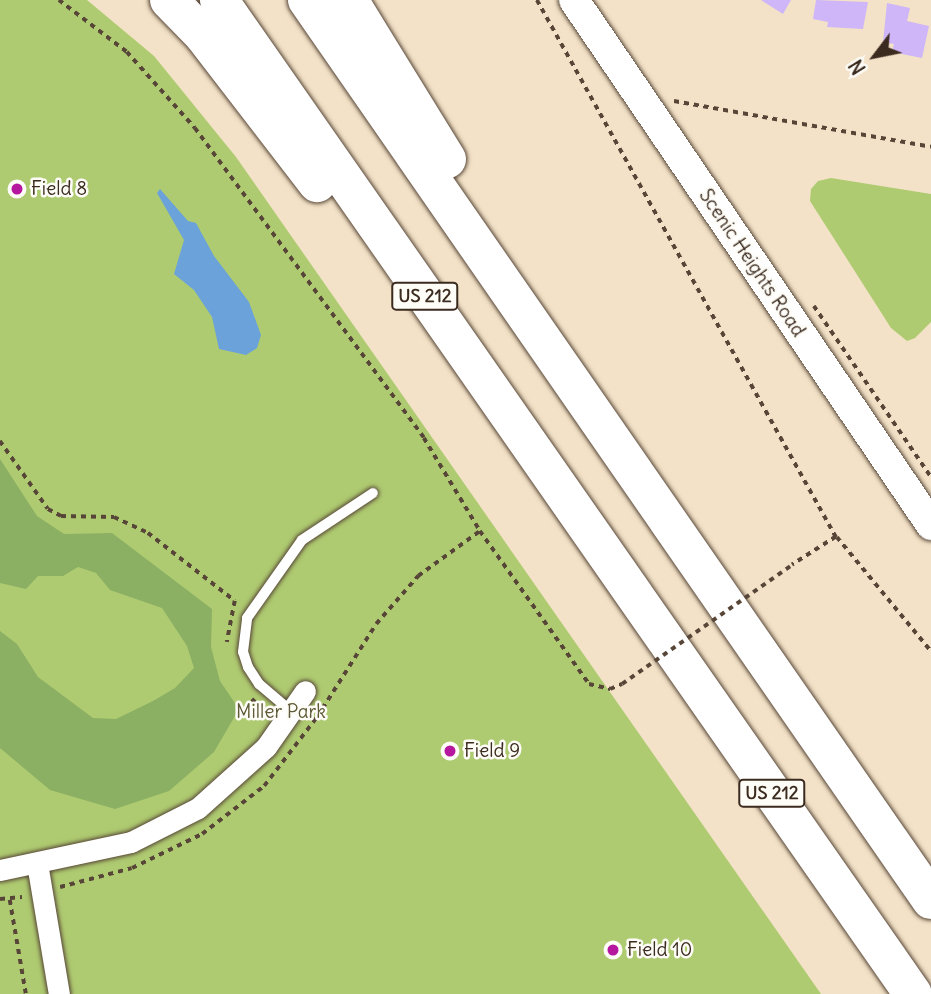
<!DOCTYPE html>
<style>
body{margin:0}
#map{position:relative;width:931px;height:994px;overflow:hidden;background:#f3e2c7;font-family:Delius,sans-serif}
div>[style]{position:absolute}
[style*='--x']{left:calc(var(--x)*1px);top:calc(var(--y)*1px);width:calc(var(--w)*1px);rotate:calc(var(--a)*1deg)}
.green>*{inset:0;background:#afcb71}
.forest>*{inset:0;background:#8baf63}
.water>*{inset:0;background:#6ba2d9}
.building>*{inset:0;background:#ceb6f8}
.path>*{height:3.5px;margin-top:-1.75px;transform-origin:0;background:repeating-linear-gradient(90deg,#574637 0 5px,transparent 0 10px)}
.roads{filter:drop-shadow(0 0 2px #574637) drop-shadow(0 0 2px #574637)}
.lane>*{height:10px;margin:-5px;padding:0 5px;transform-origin:5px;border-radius:5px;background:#fff}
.street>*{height:21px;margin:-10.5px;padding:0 10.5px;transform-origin:10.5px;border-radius:10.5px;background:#fff}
.secondary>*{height:30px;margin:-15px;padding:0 15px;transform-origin:15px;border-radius:15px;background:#fff}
.highway>*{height:38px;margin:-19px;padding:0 19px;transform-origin:19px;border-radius:19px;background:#fff}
.path-bridge>*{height:3.5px;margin-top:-1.75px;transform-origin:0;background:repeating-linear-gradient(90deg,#574637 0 5px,transparent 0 10px)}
.dots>*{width:19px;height:19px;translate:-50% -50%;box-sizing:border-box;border:4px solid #fdfcf7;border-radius:50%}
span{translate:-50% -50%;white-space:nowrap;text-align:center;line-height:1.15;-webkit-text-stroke:5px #fdfcf7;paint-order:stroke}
.shield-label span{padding:2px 5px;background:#fdfcf7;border:2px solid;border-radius:5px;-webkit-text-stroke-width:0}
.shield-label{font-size:18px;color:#3b2a1e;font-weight:700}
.poi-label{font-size:19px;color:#3b2a1e}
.left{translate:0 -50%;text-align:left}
.street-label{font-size:19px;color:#3b2a1e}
.park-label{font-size:19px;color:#5e5a37}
.north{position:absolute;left:840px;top:21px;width:70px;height:70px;-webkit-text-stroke:5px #fdfcf7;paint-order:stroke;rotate:238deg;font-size:19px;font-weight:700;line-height:28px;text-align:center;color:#3b2a1e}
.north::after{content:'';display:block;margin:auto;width:24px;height:32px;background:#3b2a1e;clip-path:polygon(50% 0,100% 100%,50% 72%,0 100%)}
</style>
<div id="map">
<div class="green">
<div style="clip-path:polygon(0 0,87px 0,154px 56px,236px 157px,821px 994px,0 994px)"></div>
<div style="clip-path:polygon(831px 178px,931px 194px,931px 322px,915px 338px,907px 341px,891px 328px,810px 201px,811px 189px,818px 181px)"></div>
</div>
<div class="forest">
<div style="clip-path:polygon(0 459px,37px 516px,64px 534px,112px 533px,212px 609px,211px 647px,220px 681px,239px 709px,214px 752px,169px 791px,115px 809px,50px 790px,0 748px,0 631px,17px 644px,38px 677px,93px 718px,116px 719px,153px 701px,175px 688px,194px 668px,187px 646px,162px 608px,110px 590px,96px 573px,78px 567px,63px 576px,38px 576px,26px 589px,0 583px)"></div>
</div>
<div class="water">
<div style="clip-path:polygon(160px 189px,188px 221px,196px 223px,214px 256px,249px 302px,261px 335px,257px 348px,246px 355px,219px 349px,212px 317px,194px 290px,174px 274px,184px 240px,157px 193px)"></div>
</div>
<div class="building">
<div style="clip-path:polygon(761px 0,791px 0,783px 14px)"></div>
<div style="clip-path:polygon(816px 0,868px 2px,863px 29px,827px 27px,828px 22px,813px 19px)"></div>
<div style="clip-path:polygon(887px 3px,910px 8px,907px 21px,929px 26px,922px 58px,892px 52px,894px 44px,883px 42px)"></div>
</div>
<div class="path">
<div style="--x:59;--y:0;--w:86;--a:37.4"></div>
<div style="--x:127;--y:52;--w:102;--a:48.2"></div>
<div style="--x:195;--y:128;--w:385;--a:53.5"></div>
<div style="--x:424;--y:438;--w:109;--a:58.9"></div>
<div style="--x:480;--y:531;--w:188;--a:54.5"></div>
<div style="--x:589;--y:684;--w:22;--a:13"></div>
<div style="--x:610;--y:689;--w:13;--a:-23"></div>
<div style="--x:537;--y:0;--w:615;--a:60.89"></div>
<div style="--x:836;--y:537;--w:52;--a:147.5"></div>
<div style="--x:674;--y:101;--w:261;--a:10.1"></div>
<div style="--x:814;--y:306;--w:207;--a:55.6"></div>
<div style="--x:0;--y:441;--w:83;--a:54.8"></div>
<div style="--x:48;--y:509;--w:15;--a:28"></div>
<div style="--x:61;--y:516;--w:53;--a:1.1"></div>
<div style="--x:114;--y:517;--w:38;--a:25"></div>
<div style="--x:148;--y:533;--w:110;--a:38"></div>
<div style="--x:235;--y:601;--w:42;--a:101"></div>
<div style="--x:837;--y:537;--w:148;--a:50.5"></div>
<div style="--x:252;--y:699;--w:20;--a:45"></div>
<div style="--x:60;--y:887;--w:74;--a:-14.8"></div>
<div style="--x:132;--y:868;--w:78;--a:-25.9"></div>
<div style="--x:202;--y:834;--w:78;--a:-37.7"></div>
<div style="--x:264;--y:786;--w:87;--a:-52.5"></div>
<div style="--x:317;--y:717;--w:110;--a:-57.6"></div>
<div style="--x:376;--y:624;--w:64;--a:-48.8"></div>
<div style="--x:418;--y:576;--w:77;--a:-36"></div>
<div style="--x:0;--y:899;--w:22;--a:-5"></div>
<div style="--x:10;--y:900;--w:95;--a:80.3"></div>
</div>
<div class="roads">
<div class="lane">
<div style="--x:292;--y:712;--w:43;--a:-139.7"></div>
<div style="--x:259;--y:684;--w:20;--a:-123"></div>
<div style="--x:248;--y:667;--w:16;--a:-108"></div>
<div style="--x:243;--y:652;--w:34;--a:-83"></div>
<div style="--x:247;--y:618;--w:95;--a:-54.8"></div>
<div style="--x:302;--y:540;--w:85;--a:-33.5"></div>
</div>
<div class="street">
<div style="--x:37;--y:863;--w:133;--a:80.5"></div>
<div style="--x:0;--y:870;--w:134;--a:-12.1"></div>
<div style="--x:131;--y:842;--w:75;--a:-26.9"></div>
<div style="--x:198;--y:808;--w:91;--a:-41.9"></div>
<div style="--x:266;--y:747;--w:68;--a:-55.1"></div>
</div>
<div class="secondary">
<div style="--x:574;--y:0;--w:635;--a:55.78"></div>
</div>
<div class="highway">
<div style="--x:169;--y:0;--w:49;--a:45.8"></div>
<div style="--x:203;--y:35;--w:187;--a:52.4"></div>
<div style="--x:219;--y:0;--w:1212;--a:55.08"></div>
<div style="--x:307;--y:0;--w:1095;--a:55.27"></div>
<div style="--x:349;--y:0;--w:187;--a:58.4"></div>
</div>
</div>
<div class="path-bridge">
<div style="--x:622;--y:684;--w:208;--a:-35"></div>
</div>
<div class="dots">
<div style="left:17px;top:189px;background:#b5179e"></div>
<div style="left:450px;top:751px;background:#b5179e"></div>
<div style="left:613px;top:950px;background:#b5179e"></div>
</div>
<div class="shield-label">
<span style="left:425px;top:296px">US 212</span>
<span style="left:772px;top:793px">US 212</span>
</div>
<div class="poi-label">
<span class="left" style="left:31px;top:189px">Field 8</span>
<span class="left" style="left:464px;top:751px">Field 9</span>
<span class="left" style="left:627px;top:950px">Field 10</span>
</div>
<div class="street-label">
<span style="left:752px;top:263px;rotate:56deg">Scenic Heights Road</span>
</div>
<div class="park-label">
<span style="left:281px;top:712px">Miller Park</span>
</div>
<div class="north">N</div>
</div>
